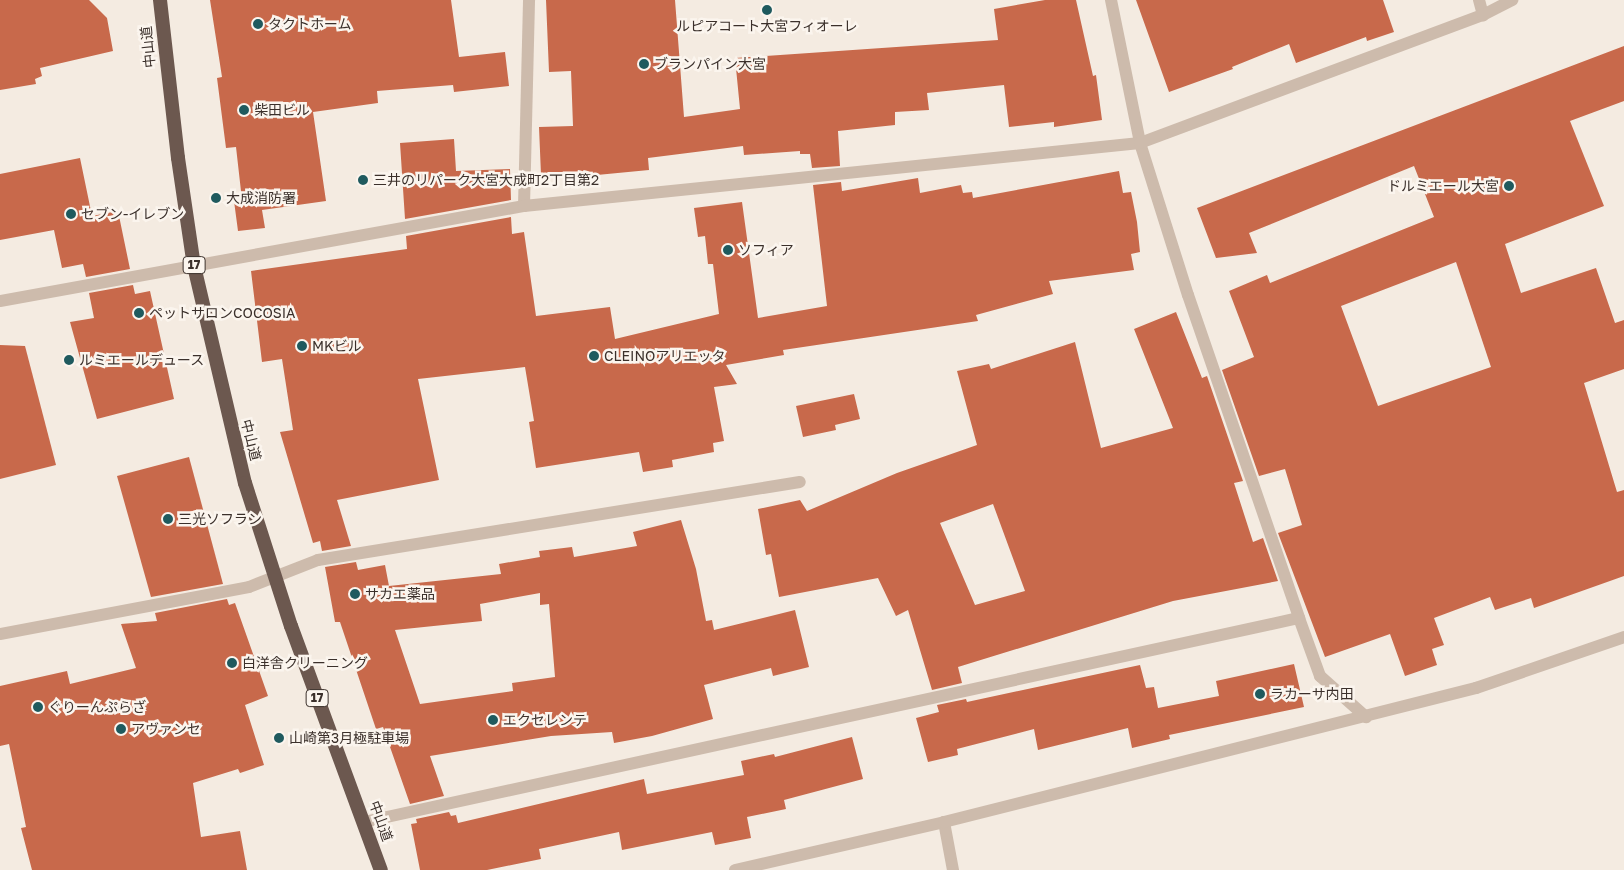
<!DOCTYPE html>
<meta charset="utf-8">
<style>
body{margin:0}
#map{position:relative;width:1624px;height:870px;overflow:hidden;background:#f4ebe1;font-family:"Golos Text","Noto Sans JP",sans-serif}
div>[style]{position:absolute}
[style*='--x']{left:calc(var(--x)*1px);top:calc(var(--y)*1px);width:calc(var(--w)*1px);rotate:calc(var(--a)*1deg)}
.building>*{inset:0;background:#c8694b}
.minor>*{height:12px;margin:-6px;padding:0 6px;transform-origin:6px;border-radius:6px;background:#cdbbac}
.tertiary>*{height:12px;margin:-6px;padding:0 6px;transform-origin:6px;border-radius:6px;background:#cdbbac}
.trunk>*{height:14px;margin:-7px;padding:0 7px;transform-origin:7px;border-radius:7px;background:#6c584f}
.dots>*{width:14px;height:14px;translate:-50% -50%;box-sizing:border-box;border:2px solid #fbf5ee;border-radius:50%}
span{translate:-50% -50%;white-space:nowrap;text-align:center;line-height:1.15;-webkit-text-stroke:5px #fbf5ee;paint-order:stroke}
.shield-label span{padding:1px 4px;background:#fbf5ee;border:1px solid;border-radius:4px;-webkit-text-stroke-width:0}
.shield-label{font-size:12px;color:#3b302b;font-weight:700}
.poi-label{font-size:14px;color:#3b302b}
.left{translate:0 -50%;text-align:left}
.right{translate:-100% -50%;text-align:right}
.street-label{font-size:14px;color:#3b302b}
</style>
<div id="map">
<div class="building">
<div style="clip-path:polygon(0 0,89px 0,107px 18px,113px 51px,40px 68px,42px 76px,35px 79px,36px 84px,0 90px)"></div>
<div style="clip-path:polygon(210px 0,451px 0,459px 57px,505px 52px,509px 86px,454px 92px,453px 85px,377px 91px,378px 103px,313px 112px,326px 201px,262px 210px,265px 228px,238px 231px,234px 201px,242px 200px,236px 147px,226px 148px,217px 78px,222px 77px)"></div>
<div style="clip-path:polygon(546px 0,675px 0,684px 117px,740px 109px,735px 58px,998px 40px,994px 9px,1045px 0,1076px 0,1093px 76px,1096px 75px,1102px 120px,1054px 127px,1054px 122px,1009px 127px,1004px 85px,927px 93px,929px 110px,895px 112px,895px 125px,838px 131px,840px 166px,812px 168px,810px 154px,800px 154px,800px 151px,744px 155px,743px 146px,648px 158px,649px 170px,576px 177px,576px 174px,541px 175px,539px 127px,573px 126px,571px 71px,549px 72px)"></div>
<div style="clip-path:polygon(1136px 0,1383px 0,1394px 32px,1367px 41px,1366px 37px,1296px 63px,1289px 44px,1232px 67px,1233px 69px,1169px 92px)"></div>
<div style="clip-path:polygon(evenodd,1624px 46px,1624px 101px,1570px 121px,1604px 206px,1505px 244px,1521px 293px,1596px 268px,1615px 323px,1624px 320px,1624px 369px,1584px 383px,1617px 492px,1624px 490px,1624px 576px,1534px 608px,1531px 598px,1495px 610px,1490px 597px,1434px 618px,1444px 645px,1432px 649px,1437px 665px,1405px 676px,1390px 634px,1325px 657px,1278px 533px,1302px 525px,1285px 469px,1259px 476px,1222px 370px,1254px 357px,1229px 291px,1267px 275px,1270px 283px,1434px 217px,1414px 166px,1249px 233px,1257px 253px,1216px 258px,1197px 208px,1624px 46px,1456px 262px,1491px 367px,1378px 406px,1341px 306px,1456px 262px)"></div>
<div style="clip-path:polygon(454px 139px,456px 171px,510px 169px,511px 200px,405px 219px,400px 143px)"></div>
<div style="clip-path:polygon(80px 158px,92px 216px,118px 211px,130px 269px,86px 277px,83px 264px,62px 268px,54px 230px,0 240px,0 174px)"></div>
<div style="clip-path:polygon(1119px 171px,1123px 193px,1131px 192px,1137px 222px,1140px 252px,1131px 254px,1134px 270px,1049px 281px,1053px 294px,976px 315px,978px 321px,783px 350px,784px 355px,726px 365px,737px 384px,714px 387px,724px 441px,713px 443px,714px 452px,672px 460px,673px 467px,643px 472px,639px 452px,536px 468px,529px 422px,534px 421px,525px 367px,418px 379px,439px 480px,337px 500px,351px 546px,322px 551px,320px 541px,313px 543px,280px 432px,293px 430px,282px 359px,262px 362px,251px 271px,407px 249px,406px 236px,511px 217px,512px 234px,524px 232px,536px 316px,610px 307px,615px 339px,719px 314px,713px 264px,708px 264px,705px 236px,698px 237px,694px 208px,742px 202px,758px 318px,827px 306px,813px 185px,841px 182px,842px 191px,918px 178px,920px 193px,961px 185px,963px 193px,972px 192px,973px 198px)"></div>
<div style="clip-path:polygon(133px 285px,135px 294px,150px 291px,174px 399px,97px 419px,70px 322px,94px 318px,89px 293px)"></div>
<div style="clip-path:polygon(evenodd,1176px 312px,1202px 378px,1207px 376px,1243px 481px,1234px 483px,1253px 542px,1263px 538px,1278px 581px,1173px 601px,958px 667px,962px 683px,932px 690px,908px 610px,896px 616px,878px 578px,779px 597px,771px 554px,766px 555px,758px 509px,800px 500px,807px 511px,897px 473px,977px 445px,957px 371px,989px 364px,991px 369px,1075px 342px,1101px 448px,1173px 428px,1134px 329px,1176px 312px,993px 504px,1025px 591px,975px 605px,940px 523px,993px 504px)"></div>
<div style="clip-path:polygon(0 345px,25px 346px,56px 465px,0 479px)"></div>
<div style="clip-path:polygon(854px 394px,860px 419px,835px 425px,836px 430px,803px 437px,796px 406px)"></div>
<div style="clip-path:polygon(189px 457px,223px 584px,151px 597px,117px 476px)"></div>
<div style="clip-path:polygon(evenodd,681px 520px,696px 569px,706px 621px,712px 620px,714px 630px,795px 610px,809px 667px,773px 676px,771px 668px,704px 685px,713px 719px,652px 736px,614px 743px,612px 732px,551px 736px,430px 756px,444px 796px,410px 804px,383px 727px,376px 729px,340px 622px,335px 622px,325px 567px,356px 562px,358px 570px,385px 565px,389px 586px,501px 574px,499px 564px,540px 557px,539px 551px,572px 547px,574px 557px,637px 546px,633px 532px,681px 520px,540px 593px,540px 605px,549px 604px,555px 677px,512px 683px,513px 691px,420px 704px,395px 630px,482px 621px,480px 604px,540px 593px)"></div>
<div style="clip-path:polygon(227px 599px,229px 605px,235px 603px,268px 696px,245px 705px,264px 765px,240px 773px,238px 769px,193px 783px,201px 837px,240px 831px,247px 870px,32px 870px,21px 828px,26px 827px,9px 744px,0 746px,0 686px,67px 671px,70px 684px,136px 668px,121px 624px,157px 621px,155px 613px)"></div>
<div style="clip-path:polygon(1294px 664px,1304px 707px,1169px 735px,1170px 739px,1132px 748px,1128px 728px,1038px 750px,1034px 729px,957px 749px,958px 755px,928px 762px,916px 718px,939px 712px,937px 705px,966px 699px,967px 702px,1140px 665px,1146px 688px,1154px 687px,1158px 708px,1219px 696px,1216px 681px)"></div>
<div style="clip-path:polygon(852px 737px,863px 779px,784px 800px,786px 809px,747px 817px,751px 838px,715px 845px,712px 832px,622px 850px,619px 832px,539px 849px,541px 859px,487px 870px,420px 870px,411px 824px,417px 823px,416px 819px,449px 812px,451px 816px,456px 815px,458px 823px,644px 779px,647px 794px,744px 775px,741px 761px,774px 754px,775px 757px)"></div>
</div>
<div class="minor">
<div style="--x:1111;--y:0;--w:146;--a:78.5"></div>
<div style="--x:1140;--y:143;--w:159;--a:72.5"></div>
<div style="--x:1188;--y:295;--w:342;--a:71"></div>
<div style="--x:1299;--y:618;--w:62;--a:70.1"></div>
<div style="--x:1320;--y:676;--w:62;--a:41.7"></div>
<div style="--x:1479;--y:0;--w:16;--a:75"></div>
<div style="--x:524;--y:206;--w:206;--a:-88.6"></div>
<div style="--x:0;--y:301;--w:533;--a:-10.28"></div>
<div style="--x:524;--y:206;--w:619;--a:-5.84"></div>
<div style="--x:1140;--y:143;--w:366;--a:-20.5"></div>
<div style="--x:1483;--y:15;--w:33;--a:-27"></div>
<div style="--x:0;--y:634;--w:253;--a:-10.7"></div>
<div style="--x:249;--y:587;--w:74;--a:-21.4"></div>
<div style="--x:318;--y:560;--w:488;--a:-9.2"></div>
<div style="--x:364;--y:822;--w:957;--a:-12.31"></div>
<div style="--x:944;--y:822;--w:49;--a:79.4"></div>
</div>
<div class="tertiary">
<div style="--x:735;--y:870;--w:214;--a:-12.9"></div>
<div style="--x:944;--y:822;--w:549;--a:-14.14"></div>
<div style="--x:1476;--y:688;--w:157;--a:-19"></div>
</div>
<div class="trunk">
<div style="--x:160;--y:0;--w:159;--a:83.5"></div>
<div style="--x:178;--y:158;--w:109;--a:81.6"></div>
<div style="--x:194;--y:266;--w:223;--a:76.8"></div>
<div style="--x:245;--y:483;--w:150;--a:72.2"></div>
<div style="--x:291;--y:626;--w:260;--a:69.8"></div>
</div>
<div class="dots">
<div style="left:767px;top:10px;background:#1f5a5e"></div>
<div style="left:258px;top:24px;background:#1f5a5e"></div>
<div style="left:644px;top:64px;background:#1f5a5e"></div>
<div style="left:244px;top:110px;background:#1f5a5e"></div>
<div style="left:363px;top:180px;background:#1f5a5e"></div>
<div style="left:1509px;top:186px;background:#1f5a5e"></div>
<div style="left:216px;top:198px;background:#1f5a5e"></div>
<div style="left:71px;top:214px;background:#1f5a5e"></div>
<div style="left:728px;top:250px;background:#1f5a5e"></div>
<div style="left:139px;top:313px;background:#1f5a5e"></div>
<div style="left:302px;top:346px;background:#1f5a5e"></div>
<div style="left:594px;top:356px;background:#1f5a5e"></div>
<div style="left:69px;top:360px;background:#1f5a5e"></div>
<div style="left:168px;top:519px;background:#1f5a5e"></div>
<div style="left:355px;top:594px;background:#1f5a5e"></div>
<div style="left:232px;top:663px;background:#1f5a5e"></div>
<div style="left:1260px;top:694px;background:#1f5a5e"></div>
<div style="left:38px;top:707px;background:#1f5a5e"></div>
<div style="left:493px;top:720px;background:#1f5a5e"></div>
<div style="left:121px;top:729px;background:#1f5a5e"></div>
<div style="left:279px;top:738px;background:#1f5a5e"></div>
</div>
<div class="shield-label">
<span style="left:194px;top:265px">17</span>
<span style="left:317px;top:698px">17</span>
</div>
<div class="poi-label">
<span class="left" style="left:268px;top:24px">タクトホーム</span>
<span style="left:767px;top:26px">ルピアコート大宮フィオーレ</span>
<span class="left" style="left:654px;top:64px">ブランパイン大宮</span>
<span class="left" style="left:254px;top:110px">柴田ビル</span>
<span class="left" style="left:373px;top:180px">三井のリパーク大宮大成町2丁目第2</span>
<span class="right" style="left:1499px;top:186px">ドルミエール大宮</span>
<span class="left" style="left:226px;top:198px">大成消防署</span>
<span class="left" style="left:81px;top:214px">セブン-イレブン</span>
<span class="left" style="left:738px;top:250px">ソフィア</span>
<span class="left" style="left:149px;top:313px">ペットサロンCOCOSIA</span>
<span class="left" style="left:312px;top:346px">MKビル</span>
<span class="left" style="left:604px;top:356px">CLEINOアリエッタ</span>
<span class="left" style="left:79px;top:360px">ルミエールデュース</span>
<span class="left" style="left:178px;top:519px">三光ソフラン</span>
<span class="left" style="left:365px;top:594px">サカエ薬品</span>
<span class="left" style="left:242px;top:663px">白洋舎クリーニング</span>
<span class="left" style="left:1270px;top:694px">ラカーサ内田</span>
<span class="left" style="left:48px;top:707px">ぐりーんぷらざ</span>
<span class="left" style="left:503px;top:720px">エクセレンテ</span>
<span class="left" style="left:131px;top:729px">アヴァンセ</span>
<span class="left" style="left:289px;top:738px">山崎第3月極駐車場</span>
</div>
<div class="street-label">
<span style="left:148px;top:47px;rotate:-96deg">中山道</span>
<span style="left:251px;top:440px;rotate:76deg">中山道</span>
<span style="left:381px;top:821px;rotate:70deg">中山道</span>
</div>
</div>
